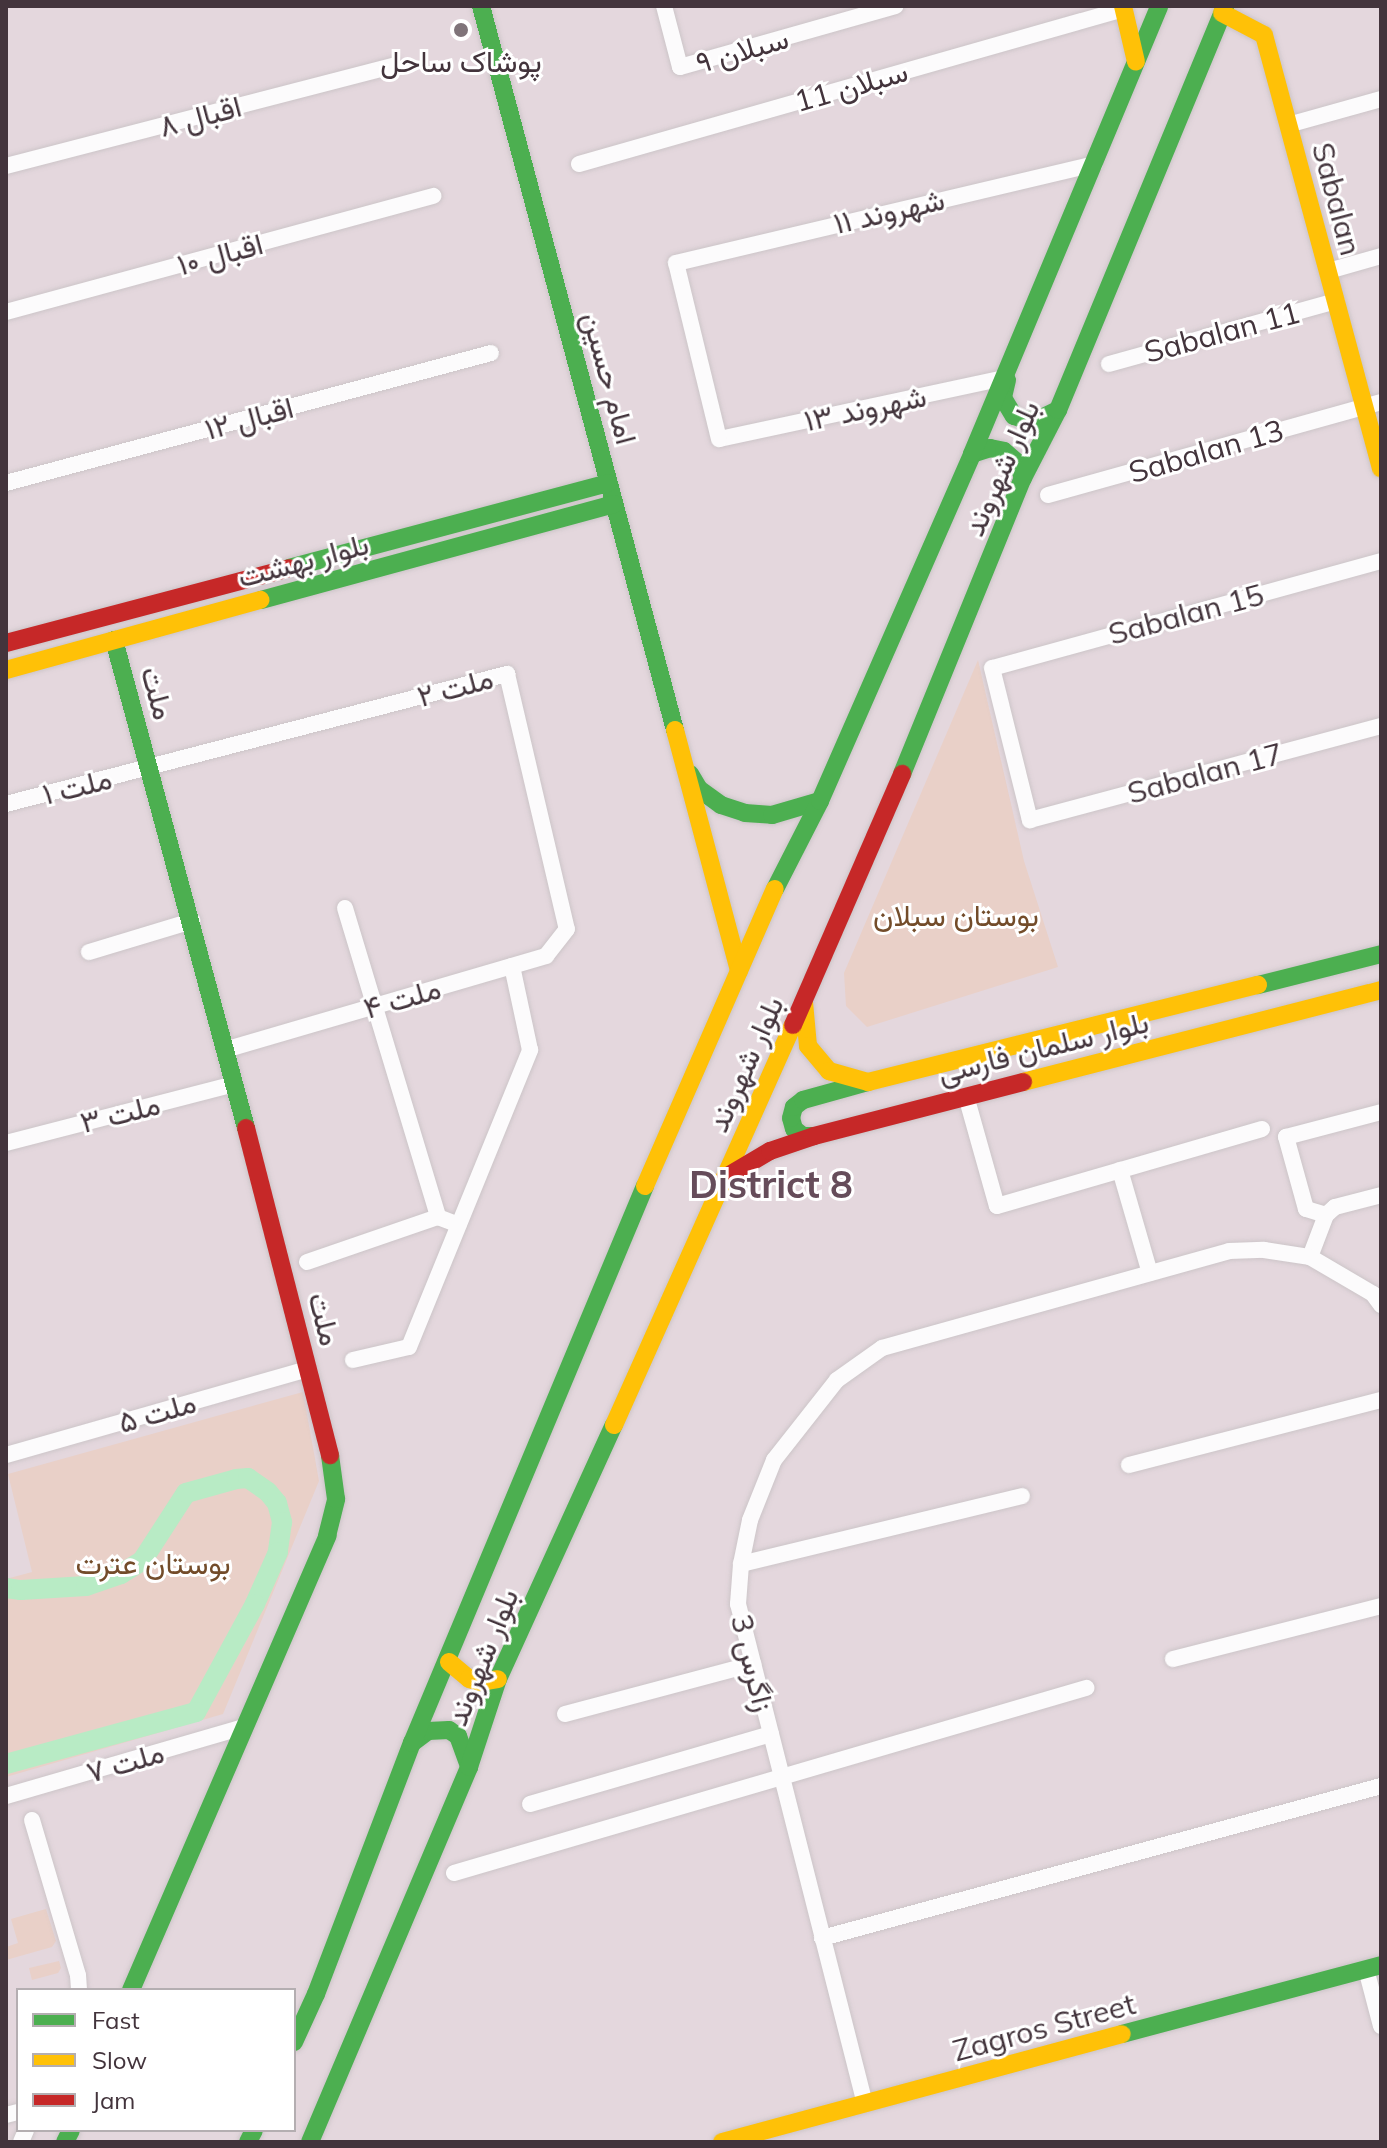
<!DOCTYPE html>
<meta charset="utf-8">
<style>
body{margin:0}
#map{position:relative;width:1387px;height:2148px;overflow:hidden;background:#eee7ea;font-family:Mulish,Vazirmatn,sans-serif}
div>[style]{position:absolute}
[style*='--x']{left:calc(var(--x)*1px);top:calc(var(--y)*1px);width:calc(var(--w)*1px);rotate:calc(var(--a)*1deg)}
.residential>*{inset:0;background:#e4d7dd}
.green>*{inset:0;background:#e9d0c8}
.canal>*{height:20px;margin:-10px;padding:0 10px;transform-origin:10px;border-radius:10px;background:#b8ebc5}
.roads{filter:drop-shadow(0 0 2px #ccc5c8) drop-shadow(0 0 2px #ccc5c8)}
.street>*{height:16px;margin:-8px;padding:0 8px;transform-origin:8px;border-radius:8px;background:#fcfbfc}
.fast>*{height:18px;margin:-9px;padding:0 9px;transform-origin:9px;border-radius:9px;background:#4caf50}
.slow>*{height:18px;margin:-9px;padding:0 9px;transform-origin:9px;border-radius:9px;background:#ffc107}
.jam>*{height:18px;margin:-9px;padding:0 9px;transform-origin:9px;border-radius:9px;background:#c62828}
.dots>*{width:22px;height:22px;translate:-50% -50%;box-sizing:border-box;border:4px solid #fff;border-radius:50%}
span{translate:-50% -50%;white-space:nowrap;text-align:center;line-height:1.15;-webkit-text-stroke:6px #fff;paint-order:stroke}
.street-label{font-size:30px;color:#43343c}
.poi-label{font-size:30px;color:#43343c}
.park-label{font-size:30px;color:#734c2a}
.district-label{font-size:38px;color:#664c5a;font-weight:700}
.frame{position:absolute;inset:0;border:8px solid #43343c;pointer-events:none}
.legend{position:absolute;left:16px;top:1988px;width:280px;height:144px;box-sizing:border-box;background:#fff;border:2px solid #b4aeb1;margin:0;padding:10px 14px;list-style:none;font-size:24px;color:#43343c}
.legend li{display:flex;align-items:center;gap:16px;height:40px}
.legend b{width:40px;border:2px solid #b4aeb1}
</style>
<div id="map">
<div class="residential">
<div style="clip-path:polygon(evenodd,6px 6px,1381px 6px,1381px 2142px,6px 2142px,6px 6px,18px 1990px,294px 1990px,294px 2130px,18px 2130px,18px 1990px)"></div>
</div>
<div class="green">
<div style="clip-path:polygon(978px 660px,1024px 861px,1058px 967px,867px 1027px,846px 1006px,844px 973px)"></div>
<div style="clip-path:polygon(303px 1392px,319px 1481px,223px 1714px,6px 1777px,6px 1579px,32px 1572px,8px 1474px)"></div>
<div style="clip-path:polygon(46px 1909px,56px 1941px,52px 1947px,6px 1960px,6px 1947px,18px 1943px,11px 1919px)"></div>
<div style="clip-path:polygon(59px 1961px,61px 1968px,58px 1973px,32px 1980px,29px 1968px)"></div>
</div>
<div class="canal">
<div style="--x:6;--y:1588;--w:15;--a:8"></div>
<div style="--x:21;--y:1590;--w:65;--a:-3.5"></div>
<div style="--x:86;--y:1586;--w:37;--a:-19"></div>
<div style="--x:121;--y:1574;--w:25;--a:-32"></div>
<div style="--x:142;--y:1561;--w:81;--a:-57.1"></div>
<div style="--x:186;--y:1493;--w:52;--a:-15.6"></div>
<div style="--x:236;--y:1479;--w:12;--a:-5"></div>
<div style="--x:248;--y:1478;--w:24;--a:35"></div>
<div style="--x:268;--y:1492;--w:14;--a:51"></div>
<div style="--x:277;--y:1503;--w:20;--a:75"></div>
<div style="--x:282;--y:1522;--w:30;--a:98"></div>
<div style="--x:278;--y:1552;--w:57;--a:113.9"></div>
<div style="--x:255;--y:1604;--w:123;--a:118.6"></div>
<div style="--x:196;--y:1712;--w:197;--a:164.7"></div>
</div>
<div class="roads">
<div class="street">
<div style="--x:664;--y:6;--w:63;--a:75.3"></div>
<div style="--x:680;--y:67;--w:224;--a:-15.8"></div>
<div style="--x:1288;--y:125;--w:97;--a:-15.6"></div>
<div style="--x:579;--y:164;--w:567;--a:-15.88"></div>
<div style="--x:6;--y:166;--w:401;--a:-14.5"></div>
<div style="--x:1328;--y:271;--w:55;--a:-15.8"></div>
<div style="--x:6;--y:312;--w:443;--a:-15.2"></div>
<div style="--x:1109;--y:364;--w:236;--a:-15.5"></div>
<div style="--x:1004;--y:378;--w:291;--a:167.9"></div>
<div style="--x:719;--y:439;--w:181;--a:-103.7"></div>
<div style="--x:676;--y:263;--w:430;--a:-13.3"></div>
<div style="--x:6;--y:483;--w:502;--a:-15"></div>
<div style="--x:1048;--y:495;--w:346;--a:-15.6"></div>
<div style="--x:1381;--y:561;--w:403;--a:164.6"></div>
<div style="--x:992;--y:668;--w:157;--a:76"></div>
<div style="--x:1030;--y:820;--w:363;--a:-15"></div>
<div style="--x:6;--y:804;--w:518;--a:-14.55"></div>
<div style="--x:507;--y:674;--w:262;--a:76.8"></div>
<div style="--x:567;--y:929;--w:34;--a:128"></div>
<div style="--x:546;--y:956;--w:334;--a:163.7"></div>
<div style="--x:345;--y:908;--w:323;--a:73.2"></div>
<div style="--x:438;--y:1217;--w:22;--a:21"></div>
<div style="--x:89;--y:952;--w:108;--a:-16.8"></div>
<div style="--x:966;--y:1096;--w:114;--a:74.3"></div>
<div style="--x:997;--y:1206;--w:276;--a:-16.2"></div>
<div style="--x:6;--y:1143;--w:236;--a:-14.5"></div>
<div style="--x:1120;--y:1170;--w:107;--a:73.8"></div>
<div style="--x:1326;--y:1215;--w:21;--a:-163"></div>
<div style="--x:1306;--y:1209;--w:75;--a:-105.5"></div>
<div style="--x:1286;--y:1137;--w:98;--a:-14.7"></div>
<div style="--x:1310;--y:1257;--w:45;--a:-69.1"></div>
<div style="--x:1326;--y:1215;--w:12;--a:-42"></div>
<div style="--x:1335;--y:1207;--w:48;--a:-14.6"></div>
<div style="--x:307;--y:1262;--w:139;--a:-19"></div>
<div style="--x:353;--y:1360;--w:57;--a:-13.1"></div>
<div style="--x:409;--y:1347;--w:321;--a:-67.8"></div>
<div style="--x:530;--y:1050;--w:86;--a:-102.1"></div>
<div style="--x:6;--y:1455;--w:314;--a:-15.9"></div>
<div style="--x:1129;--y:1465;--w:260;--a:-14.5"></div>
<div style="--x:741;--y:1564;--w:289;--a:-13.6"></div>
<div style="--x:1173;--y:1659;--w:215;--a:-14.3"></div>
<div style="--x:565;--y:1714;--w:195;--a:-14.9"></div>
<div style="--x:6;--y:1796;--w:247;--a:-16.2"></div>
<div style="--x:530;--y:1804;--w:251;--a:-16.2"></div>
<div style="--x:32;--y:1820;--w:162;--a:73.5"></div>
<div style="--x:78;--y:1975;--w:15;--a:86"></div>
<div style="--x:454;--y:1873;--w:659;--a:-16.32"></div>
<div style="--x:822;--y:1938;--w:579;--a:-15.21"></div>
<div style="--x:1366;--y:1969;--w:59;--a:75.3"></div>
<div style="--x:865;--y:2104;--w:516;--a:-104.25"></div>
<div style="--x:738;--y:1604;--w:40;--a:-85.7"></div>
<div style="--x:741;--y:1564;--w:45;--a:-78.4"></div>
<div style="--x:750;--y:1520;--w:65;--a:-68.2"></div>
<div style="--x:774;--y:1460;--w:102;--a:-51.8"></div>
<div style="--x:837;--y:1380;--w:55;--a:-35.4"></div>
<div style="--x:882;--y:1348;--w:360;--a:-15.6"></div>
<div style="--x:1229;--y:1251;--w:35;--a:-2"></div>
<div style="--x:1264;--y:1250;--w:47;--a:8.7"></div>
<div style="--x:1310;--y:1257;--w:73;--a:30.4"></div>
<div style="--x:1373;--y:1294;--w:14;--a:54"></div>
<div style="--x:6;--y:2115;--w:12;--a:-14"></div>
<div style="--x:21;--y:2142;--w:13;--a:-67"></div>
</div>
<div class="fast">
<div style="--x:481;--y:6;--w:750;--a:75"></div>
<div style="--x:1007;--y:380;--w:18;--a:103"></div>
<div style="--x:1003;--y:398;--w:21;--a:59"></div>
<div style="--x:1014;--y:416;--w:20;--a:18"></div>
<div style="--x:1033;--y:422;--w:28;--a:-26"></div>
<div style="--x:972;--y:454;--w:19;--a:-18"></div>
<div style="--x:990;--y:448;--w:14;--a:12"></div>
<div style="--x:1004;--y:451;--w:18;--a:41"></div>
<div style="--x:1018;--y:463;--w:16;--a:72"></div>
<div style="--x:289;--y:568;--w:330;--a:-14.9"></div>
<div style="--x:261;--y:600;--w:366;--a:-15.2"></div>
<div style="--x:114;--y:640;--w:506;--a:74.86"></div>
<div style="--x:690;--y:774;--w:17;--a:59"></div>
<div style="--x:699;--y:789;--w:27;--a:36"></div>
<div style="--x:721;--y:805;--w:25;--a:18"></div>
<div style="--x:745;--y:813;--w:27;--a:4"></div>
<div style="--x:772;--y:815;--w:50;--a:-16.3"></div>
<div style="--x:902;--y:774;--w:320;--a:-67.8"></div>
<div style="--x:1023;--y:478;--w:76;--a:-62.8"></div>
<div style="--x:1058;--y:410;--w:437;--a:-67.5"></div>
<div style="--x:775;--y:889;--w:99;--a:-62.9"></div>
<div style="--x:820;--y:801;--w:379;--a:-66.3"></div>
<div style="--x:972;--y:454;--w:485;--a:-67.3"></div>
<div style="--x:1258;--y:985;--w:127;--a:-14.1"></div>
<div style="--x:814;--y:1136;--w:11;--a:180"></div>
<div style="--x:803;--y:1136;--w:11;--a:-142"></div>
<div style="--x:794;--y:1129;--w:11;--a:-105"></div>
<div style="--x:791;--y:1118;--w:11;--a:-75"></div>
<div style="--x:794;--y:1107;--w:11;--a:-38"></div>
<div style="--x:803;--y:1100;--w:67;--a:-15.5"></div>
<div style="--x:412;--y:1743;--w:20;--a:-37"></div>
<div style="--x:428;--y:1731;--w:21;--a:-3"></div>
<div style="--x:449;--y:1730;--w:11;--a:34"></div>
<div style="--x:458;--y:1736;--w:33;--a:70"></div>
<div style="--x:131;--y:1990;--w:495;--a:-66.6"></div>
<div style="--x:327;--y:1536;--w:38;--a:-76"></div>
<div style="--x:336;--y:1499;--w:44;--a:-97.8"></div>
<div style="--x:1122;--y:2034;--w:268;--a:-14.9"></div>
<div style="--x:294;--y:2042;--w:53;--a:-65.4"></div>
<div style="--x:316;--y:1994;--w:269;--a:-69.1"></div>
<div style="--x:412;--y:1743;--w:604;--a:-67.3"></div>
<div style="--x:65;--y:2142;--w:13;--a:-63"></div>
<div style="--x:248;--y:2142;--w:13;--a:-63"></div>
<div style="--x:310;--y:2142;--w:407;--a:-67"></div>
<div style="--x:469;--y:1767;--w:93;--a:-71.8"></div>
<div style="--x:498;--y:1679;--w:279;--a:-65.5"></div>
</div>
<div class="slow">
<div style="--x:1123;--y:6;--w:57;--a:76.9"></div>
<div style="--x:1222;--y:13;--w:47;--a:27.6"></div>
<div style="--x:1264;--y:35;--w:449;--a:74.9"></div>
<div style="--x:6;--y:670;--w:264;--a:-15.4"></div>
<div style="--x:675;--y:730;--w:249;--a:75.1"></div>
<div style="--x:804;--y:1002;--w:44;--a:84.8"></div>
<div style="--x:808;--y:1046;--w:33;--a:50"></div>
<div style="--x:829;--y:1071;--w:41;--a:15.8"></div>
<div style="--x:868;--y:1082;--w:402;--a:-14"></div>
<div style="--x:1023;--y:1082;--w:370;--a:-14.4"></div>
<div style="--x:645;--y:1186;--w:324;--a:-66.4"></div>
<div style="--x:614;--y:1425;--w:438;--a:-65.9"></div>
<div style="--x:449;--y:1662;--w:26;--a:40"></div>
<div style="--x:469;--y:1679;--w:11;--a:15"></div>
<div style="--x:480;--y:1682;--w:18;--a:-9"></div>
<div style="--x:722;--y:2142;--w:414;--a:-15.1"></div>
</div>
<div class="jam">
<div style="--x:6;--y:643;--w:293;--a:-14.8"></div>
<div style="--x:793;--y:1025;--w:274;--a:-66.5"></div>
<div style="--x:246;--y:1128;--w:338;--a:75.6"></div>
<div style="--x:726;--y:1177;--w:51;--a:-30.6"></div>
<div style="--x:770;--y:1151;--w:46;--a:-18.8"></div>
<div style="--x:814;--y:1136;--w:216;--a:-14.5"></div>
</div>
</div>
<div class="dots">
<div style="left:461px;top:30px;background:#7f7379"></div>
</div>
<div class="street-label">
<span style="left:742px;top:50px;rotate:-16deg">سبلان ۹</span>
<span style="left:851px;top:86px;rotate:-16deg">سبلان 11</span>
<span style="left:200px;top:116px;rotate:-15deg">اقبال ۸</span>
<span style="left:1337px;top:199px;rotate:75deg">Sabalan</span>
<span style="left:889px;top:211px;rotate:-13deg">شهروند ۱۱</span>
<span style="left:220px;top:254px;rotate:-15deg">اقبال ۱۰</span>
<span style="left:1222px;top:332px;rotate:-15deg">Sabalan 11</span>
<span style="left:610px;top:378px;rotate:75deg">امام حسین</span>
<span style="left:865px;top:408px;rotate:-12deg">شهروند ۱۳</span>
<span style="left:249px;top:418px;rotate:-15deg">اقبال ۱۲</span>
<span style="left:1206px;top:451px;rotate:-16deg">Sabalan 13</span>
<span style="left:1001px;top:468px;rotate:-66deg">بلوار شهروند</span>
<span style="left:303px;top:560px;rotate:-15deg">بلوار بهشت</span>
<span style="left:1186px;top:614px;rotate:-15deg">Sabalan 15</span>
<span style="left:455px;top:687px;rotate:-15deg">ملت ۲</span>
<span style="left:158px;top:693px;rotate:75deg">ملت</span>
<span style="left:1205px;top:773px;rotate:-15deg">Sabalan 17</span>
<span style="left:77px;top:786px;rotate:-14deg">ملت ۱</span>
<span style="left:402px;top:998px;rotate:-16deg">ملت ۴</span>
<span style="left:1043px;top:1047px;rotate:-14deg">بلوار سلمان فارسی</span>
<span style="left:745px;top:1064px;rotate:-66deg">بلوار شهروند</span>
<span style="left:120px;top:1113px;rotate:-14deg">ملت ۳</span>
<span style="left:325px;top:1319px;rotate:76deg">ملت</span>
<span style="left:157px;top:1412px;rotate:-16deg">ملت ۵</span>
<span style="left:482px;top:1657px;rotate:-68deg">بلوار شهروند</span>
<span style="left:753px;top:1663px;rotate:76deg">زاگرس 3</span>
<span style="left:125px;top:1762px;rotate:-16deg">ملت ۷</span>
<span style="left:1044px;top:2027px;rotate:-15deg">Zagros Street</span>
</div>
<div class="poi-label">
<span style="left:461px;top:61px">پوشاک ساحل</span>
</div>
<div class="park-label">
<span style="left:956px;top:915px">بوستان سبلان</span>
<span style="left:153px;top:1563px">بوستان عترت</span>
</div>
<div class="district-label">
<span style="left:771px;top:1185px">District 8</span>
</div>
<div class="frame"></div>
<ul class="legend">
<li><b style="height:10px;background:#4caf50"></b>Fast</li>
<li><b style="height:10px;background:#ffc107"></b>Slow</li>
<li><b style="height:10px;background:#c62828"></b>Jam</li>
</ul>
</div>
